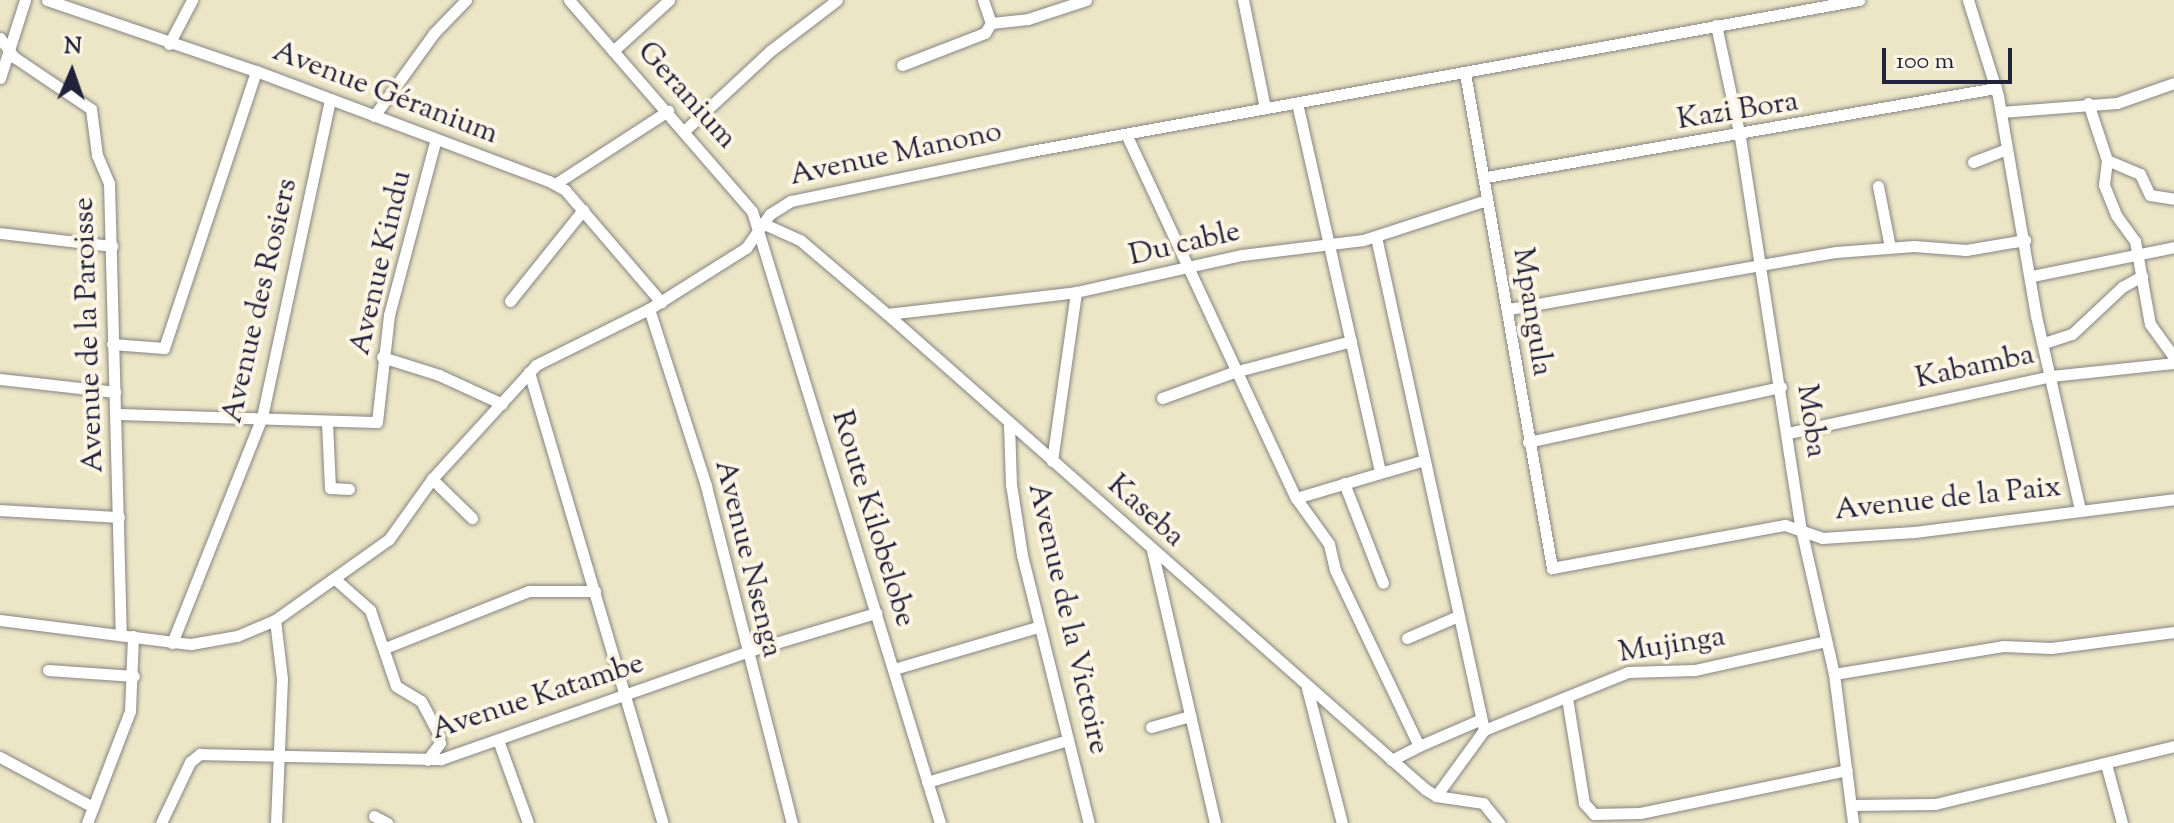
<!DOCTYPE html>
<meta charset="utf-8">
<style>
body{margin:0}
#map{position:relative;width:2174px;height:823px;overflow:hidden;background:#ece6c7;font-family:"Sorts Mill Goudy",serif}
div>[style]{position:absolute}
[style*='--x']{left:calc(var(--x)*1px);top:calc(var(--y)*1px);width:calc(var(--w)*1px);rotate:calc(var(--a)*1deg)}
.roads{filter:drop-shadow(0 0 2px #878481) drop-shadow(0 0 2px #878481)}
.minor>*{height:11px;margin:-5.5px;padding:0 5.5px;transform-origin:5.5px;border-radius:5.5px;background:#fff}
span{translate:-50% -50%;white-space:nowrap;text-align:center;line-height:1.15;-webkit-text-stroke:8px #fcf5e5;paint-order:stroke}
.street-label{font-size:30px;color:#22223b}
.north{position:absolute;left:32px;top:32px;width:80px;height:80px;-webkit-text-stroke:6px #fcf5e5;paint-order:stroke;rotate:2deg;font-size:22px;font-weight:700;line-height:32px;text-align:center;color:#22223b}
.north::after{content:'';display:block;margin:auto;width:28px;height:36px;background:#22223b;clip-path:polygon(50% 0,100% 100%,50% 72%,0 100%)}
.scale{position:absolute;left:1882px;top:48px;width:130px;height:36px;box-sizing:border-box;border:4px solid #22223b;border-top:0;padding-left:10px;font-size:24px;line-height:28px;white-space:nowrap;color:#22223b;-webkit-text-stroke:6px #fcf5e5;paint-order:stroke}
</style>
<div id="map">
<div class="roads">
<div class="minor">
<div style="--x:47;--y:0;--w:221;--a:18.8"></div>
<div style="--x:256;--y:71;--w:313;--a:20.6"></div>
<div style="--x:549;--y:181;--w:18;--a:29"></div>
<div style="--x:565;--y:190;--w:148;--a:49.4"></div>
<div style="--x:569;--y:0;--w:279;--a:49.1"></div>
<div style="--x:752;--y:211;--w:640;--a:72.92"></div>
<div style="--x:983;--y:0;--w:24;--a:71"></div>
<div style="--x:1243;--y:0;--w:110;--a:78.5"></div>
<div style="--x:1968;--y:0;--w:101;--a:72.6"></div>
<div style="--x:1998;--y:96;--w:223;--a:80.2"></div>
<div style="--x:2036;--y:316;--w:198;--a:77.2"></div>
<div style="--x:991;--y:23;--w:37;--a:-6"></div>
<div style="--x:1028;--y:19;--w:61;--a:-18.1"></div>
<div style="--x:1716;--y:25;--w:115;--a:77.9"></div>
<div style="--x:1740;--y:137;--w:397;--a:81.2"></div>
<div style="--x:1801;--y:529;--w:149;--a:77.2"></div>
<div style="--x:1834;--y:674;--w:150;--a:82.7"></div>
<div style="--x:0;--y:38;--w:24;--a:54"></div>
<div style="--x:14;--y:57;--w:93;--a:34"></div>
<div style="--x:91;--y:109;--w:46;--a:82.6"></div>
<div style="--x:97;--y:155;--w:30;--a:67"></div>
<div style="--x:109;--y:183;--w:451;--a:88.5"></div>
<div style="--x:169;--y:44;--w:50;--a:-62.4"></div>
<div style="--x:613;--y:51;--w:76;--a:-42.3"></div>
<div style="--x:902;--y:65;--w:89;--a:-21.1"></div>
<div style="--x:985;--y:33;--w:12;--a:-59"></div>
<div style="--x:1465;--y:73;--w:503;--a:80.03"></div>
<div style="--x:1552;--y:568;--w:237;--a:-10.5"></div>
<div style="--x:1785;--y:525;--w:39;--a:19"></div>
<div style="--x:1822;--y:538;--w:92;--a:-3.7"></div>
<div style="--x:1914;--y:532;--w:262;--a:-7.2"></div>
<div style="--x:0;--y:78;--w:82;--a:-72.2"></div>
<div style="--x:1297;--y:103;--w:378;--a:77.3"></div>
<div style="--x:2088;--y:103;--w:60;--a:71.6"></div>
<div style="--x:2107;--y:160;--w:36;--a:23"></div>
<div style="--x:2140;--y:174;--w:23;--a:65"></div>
<div style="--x:2150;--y:195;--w:24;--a:9"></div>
<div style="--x:2001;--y:112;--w:116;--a:-4.4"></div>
<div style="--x:2117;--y:103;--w:60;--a:-19.3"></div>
<div style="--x:374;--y:116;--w:102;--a:-54.1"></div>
<div style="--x:434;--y:33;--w:46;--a:-45.9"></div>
<div style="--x:684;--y:131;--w:117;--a:-42.9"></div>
<div style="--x:770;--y:51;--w:84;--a:-37.3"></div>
<div style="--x:1126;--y:134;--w:402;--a:65"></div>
<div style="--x:1296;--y:498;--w:57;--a:54.3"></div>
<div style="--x:1329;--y:544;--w:27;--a:77"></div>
<div style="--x:1335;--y:570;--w:195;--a:64.5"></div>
<div style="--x:1419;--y:746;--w:31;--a:153"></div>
<div style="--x:2107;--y:160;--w:25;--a:97"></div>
<div style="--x:2104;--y:185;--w:32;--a:68"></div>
<div style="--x:2116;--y:215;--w:32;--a:54"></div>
<div style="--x:2135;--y:241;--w:84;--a:79.8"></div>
<div style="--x:2150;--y:324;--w:41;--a:54"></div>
<div style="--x:1973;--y:162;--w:33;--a:-21"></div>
<div style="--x:1486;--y:177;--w:518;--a:-9.9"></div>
<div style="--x:555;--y:184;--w:135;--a:-32.9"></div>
<div style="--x:1878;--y:186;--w:62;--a:78.9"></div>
<div style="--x:762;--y:223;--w:42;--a:24.1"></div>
<div style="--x:800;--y:240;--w:114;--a:40.4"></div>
<div style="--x:887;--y:314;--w:718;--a:41.44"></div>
<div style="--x:1425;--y:789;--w:13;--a:32"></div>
<div style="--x:1436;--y:796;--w:48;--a:8.5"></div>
<div style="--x:1483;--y:803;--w:26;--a:51"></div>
<div style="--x:0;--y:233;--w:113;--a:6.6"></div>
<div style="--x:1376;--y:237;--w:505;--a:77.64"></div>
<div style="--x:2032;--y:276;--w:145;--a:-11.5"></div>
<div style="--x:510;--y:301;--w:117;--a:-51.3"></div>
<div style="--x:649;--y:309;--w:186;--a:72.1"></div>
<div style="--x:706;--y:486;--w:348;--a:75.7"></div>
<div style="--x:1509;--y:309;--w:332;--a:-9.9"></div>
<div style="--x:1836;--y:252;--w:78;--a:-4.4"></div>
<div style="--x:1914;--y:246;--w:52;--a:4.4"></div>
<div style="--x:1966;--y:250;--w:60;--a:-9.6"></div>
<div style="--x:887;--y:314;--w:190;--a:-6.6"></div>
<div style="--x:1076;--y:292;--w:170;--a:-12.6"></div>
<div style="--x:1242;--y:255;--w:122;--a:-7.1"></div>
<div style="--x:1363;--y:240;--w:130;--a:-17.9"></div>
<div style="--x:2044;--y:343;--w:29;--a:-18"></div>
<div style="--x:2072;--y:334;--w:69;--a:-43.2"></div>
<div style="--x:2122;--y:287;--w:23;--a:-29"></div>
<div style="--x:112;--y:344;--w:52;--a:4.4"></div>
<div style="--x:164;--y:348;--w:292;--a:-71.6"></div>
<div style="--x:382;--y:357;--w:60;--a:17.5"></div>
<div style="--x:439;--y:375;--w:69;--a:24.7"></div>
<div style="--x:529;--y:372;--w:470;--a:73.5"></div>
<div style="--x:0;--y:379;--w:116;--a:6.4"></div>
<div style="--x:1162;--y:398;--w:77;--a:-19.9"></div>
<div style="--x:1234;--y:372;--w:121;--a:-14.8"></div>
<div style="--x:117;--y:414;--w:260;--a:1.8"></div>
<div style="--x:377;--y:422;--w:108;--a:-83.6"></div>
<div style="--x:389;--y:315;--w:179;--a:-75.1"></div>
<div style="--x:327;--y:422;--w:66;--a:87.4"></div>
<div style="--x:330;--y:488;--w:19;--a:3"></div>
<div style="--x:1009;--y:424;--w:60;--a:88.1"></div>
<div style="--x:1011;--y:484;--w:72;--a:81.2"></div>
<div style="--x:1022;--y:555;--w:276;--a:76"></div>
<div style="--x:1788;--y:433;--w:270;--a:-12.2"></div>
<div style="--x:2052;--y:376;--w:123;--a:-6.1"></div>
<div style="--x:1528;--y:442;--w:259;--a:-12.3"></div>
<div style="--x:1052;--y:461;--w:171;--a:-81.9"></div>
<div style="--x:432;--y:479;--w:56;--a:44.3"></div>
<div style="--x:1344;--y:483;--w:107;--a:68.7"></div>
<div style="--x:1296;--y:498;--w:134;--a:-16.5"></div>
<div style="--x:0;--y:510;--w:119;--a:3.4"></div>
<div style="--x:1152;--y:550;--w:280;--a:77"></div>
<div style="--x:335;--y:579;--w:47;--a:41.5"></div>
<div style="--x:370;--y:610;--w:80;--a:71.1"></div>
<div style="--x:396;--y:686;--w:29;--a:31"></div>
<div style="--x:421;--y:701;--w:34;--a:62"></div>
<div style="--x:437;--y:731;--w:12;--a:76"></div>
<div style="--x:440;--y:743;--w:21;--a:127"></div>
<div style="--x:0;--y:620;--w:193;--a:7.2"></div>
<div style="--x:191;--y:644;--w:47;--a:-9.9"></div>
<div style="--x:237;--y:636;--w:41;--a:-22.8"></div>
<div style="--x:275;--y:620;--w:140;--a:-35.4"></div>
<div style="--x:389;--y:539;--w:74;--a:-54.4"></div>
<div style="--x:432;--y:479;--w:154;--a:-47.6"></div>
<div style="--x:536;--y:365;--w:126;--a:-26.4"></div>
<div style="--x:649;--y:309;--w:115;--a:-32.2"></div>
<div style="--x:746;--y:248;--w:42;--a:-54.8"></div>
<div style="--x:770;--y:214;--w:25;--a:-32"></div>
<div style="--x:791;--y:201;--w:245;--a:-11.8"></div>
<div style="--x:1031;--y:151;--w:842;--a:-10.34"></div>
<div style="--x:275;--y:620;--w:59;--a:83.2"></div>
<div style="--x:282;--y:679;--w:144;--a:92.4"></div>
<div style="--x:1407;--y:638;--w:56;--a:-23.3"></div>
<div style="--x:172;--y:643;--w:243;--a:-68.3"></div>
<div style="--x:262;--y:417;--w:325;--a:-77.9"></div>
<div style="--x:385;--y:648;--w:155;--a:-21.6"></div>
<div style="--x:529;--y:591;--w:66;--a:0"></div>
<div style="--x:894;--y:669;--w:150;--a:-16.3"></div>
<div style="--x:48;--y:670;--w:86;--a:4"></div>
<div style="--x:1834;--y:674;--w:171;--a:-9.4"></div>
<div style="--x:2003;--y:646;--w:48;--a:2.4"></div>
<div style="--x:2051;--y:648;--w:124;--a:-7.4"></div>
<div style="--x:1307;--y:688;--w:139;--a:75.5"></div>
<div style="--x:1567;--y:698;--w:106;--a:80.8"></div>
<div style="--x:1584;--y:803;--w:15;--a:48"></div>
<div style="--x:1594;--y:814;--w:46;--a:-1.2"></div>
<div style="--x:1640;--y:813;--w:211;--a:-11.7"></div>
<div style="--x:1151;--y:727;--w:41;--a:-15.8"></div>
<div style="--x:1484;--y:730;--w:155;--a:-21.9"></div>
<div style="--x:1628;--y:672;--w:67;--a:-1.7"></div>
<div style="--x:1695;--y:670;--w:134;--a:-12.5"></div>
<div style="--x:498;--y:740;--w:88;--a:70.1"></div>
<div style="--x:1419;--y:746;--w:65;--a:-23.4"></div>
<div style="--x:0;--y:757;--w:106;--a:28.3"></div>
<div style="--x:2106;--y:764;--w:61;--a:74.8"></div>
<div style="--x:927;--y:782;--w:147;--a:-16.6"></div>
<div style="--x:1436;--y:796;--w:82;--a:-54"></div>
<div style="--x:1852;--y:805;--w:83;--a:-0.7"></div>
<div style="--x:1935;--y:804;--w:246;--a:-13.6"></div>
<div style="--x:374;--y:816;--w:15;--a:28"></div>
<div style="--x:87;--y:823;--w:120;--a:-69"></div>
<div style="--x:130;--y:711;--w:75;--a:-87.7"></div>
<div style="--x:161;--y:823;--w:68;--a:-64.6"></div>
<div style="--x:190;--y:762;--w:13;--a:-39"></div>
<div style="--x:200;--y:754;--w:241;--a:1.2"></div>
<div style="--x:441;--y:759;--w:323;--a:-19.3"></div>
<div style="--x:746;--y:652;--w:136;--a:-16.7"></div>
</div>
</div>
<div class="street-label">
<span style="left:385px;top:94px;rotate:21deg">Avenue Géranium</span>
<span style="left:686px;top:96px;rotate:48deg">Geranium</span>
<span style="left:1738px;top:112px;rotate:-9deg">Kazi Bora</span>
<span style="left:896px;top:155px;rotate:-12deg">Avenue Manono</span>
<span style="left:1185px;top:245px;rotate:-13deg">Du cable</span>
<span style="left:382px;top:263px;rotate:-77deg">Avenue Kindu</span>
<span style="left:261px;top:301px;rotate:-77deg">Avenue des Rosiers</span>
<span style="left:1531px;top:312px;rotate:81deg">Mpangula</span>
<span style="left:90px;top:335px;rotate:-92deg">Avenue de la Paroisse</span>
<span style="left:1975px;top:368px;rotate:-12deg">Kabamba</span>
<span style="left:1810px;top:421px;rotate:82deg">Moba</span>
<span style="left:1948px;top:500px;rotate:-6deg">Avenue de la Paix</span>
<span style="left:1145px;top:512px;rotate:42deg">Kaseba</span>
<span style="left:872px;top:519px;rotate:73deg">Route Kilobelobe</span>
<span style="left:747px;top:559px;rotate:76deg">Avenue Nsenga</span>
<span style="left:1067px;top:619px;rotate:77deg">Avenue de la Victoire</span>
<span style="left:1672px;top:646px;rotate:-9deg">Mujinga</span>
<span style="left:538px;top:698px;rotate:-18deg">Avenue Katambe</span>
</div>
<div class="north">N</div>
<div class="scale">100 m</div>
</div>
